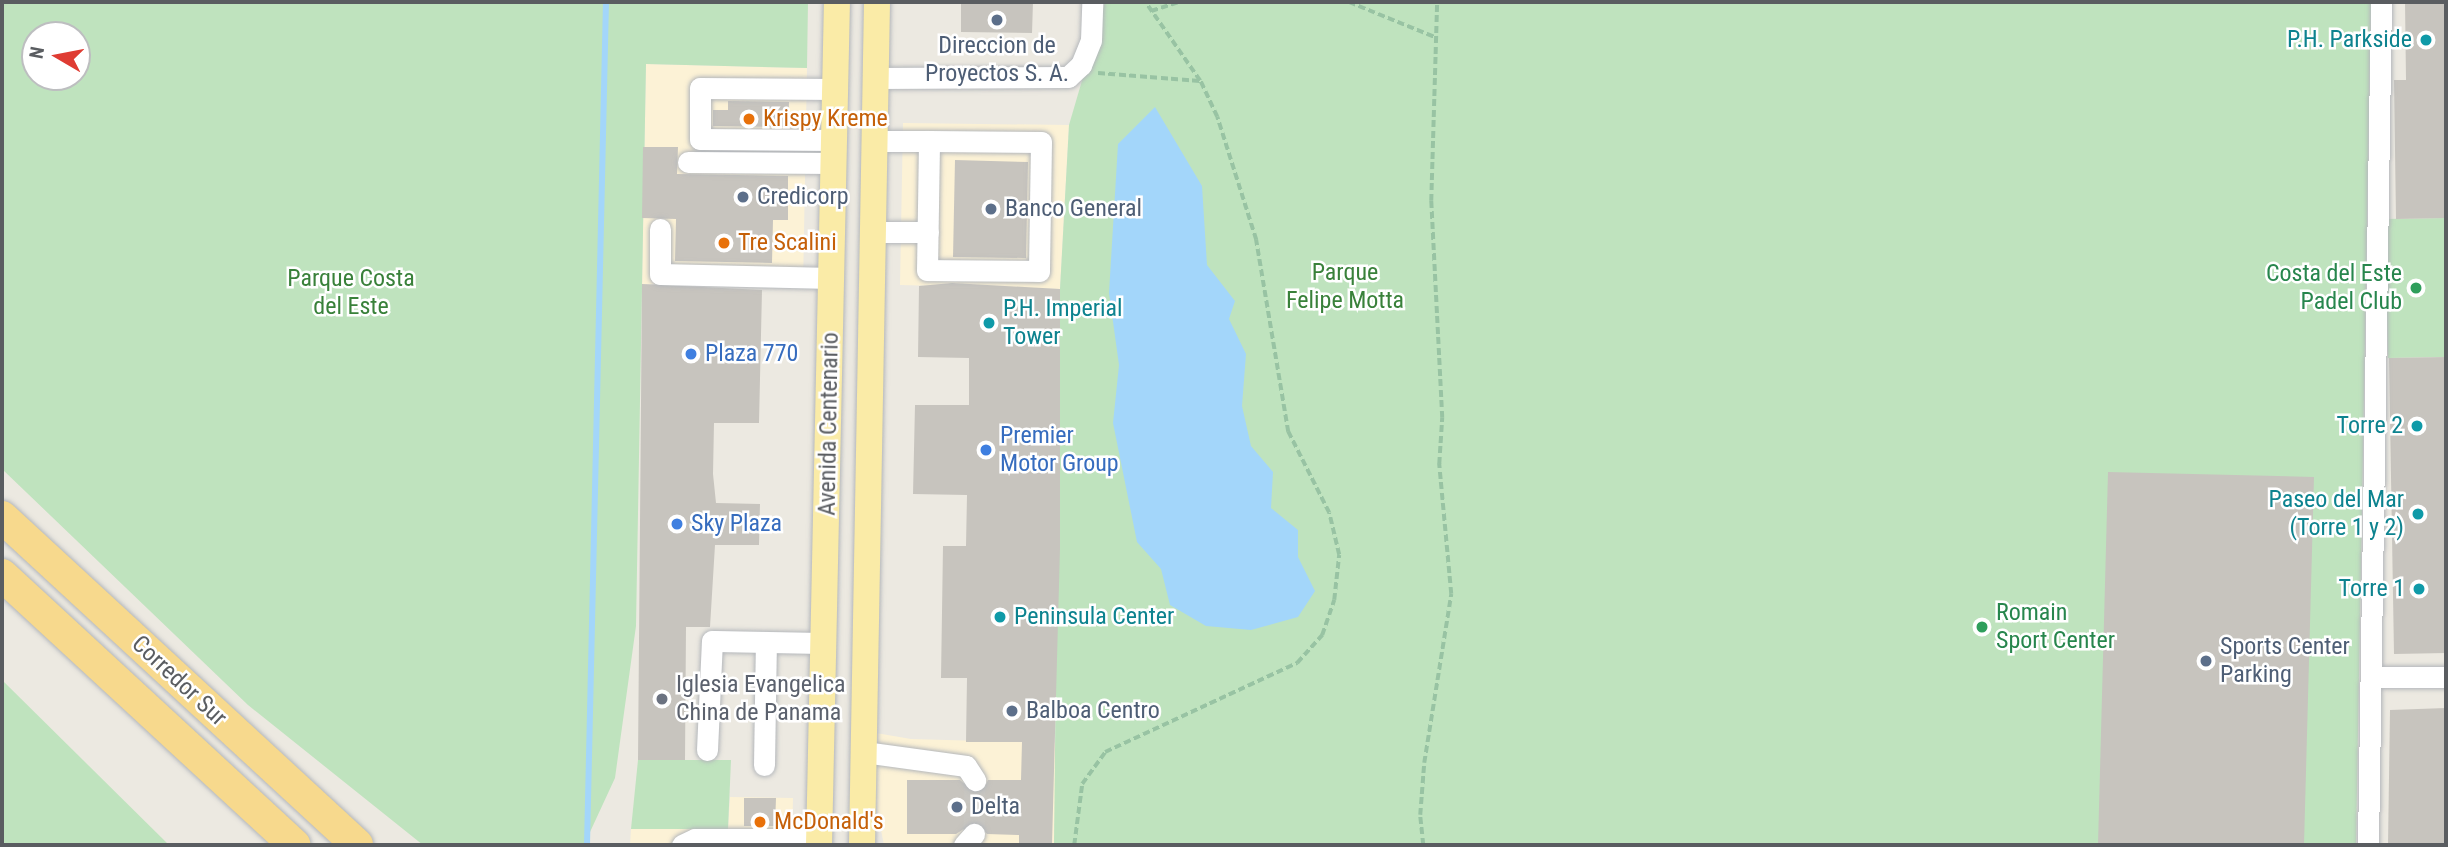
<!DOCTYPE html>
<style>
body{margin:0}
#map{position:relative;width:2448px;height:847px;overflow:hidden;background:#ece9e1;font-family:"Roboto Condensed",sans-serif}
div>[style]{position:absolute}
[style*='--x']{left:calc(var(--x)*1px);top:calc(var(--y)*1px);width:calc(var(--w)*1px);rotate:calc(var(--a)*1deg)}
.commercial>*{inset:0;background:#fcf2d6}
.green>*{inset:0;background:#bfe3be}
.water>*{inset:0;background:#a3d6fa}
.stream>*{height:6px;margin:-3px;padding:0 3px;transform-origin:3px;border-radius:3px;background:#a3d6fa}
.building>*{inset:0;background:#c7c4be}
.minor-tunnel>*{height:21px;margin-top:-10.5px;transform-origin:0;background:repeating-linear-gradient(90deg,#c8c6c1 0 21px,transparent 0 31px)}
.path>*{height:3.5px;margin-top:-1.75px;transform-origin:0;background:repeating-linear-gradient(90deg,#98c3a3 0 7px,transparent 0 10.5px)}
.roads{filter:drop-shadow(0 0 2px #b4b7bb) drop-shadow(0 0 2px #b4b7bb)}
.minor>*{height:21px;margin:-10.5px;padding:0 10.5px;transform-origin:10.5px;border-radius:10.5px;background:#fff}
.major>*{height:26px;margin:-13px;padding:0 13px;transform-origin:13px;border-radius:13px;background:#faeba7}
.highway>*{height:32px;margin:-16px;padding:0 16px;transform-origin:16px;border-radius:16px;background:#f7d98d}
.dots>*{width:19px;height:19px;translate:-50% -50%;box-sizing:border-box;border:4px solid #fff;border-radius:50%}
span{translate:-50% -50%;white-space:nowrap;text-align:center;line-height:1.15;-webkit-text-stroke:5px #fff;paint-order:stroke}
.culture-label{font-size:24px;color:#0d838f}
.right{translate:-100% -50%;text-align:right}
.left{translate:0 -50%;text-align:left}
.service-label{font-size:24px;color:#4e5e75}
.food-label{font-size:24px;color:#c56008}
.park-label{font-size:24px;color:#39813a}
.leisure-label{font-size:24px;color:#27864d}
.shop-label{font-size:24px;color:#366cbe}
.street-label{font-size:24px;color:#5a5d61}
.worship-label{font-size:24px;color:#5b616d}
.frame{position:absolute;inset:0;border:4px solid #5a5d61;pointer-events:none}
.north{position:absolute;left:21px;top:21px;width:70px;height:70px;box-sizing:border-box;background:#fff;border:2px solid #bdbec0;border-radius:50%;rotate:280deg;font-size:19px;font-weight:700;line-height:28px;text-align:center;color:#5a5d61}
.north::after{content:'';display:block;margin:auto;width:24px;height:32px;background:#df3c33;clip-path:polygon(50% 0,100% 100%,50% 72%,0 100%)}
</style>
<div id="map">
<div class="commercial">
<div style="clip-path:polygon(646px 64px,807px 68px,803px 287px,642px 284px)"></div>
<div style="clip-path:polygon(903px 123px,1069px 125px,1060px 289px,900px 285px)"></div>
<div style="clip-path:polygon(876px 733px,911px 739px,1057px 743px,1054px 845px,884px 845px,876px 805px)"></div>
<div style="clip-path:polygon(730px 797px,793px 798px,792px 845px,630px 845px,631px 829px,728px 829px)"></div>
</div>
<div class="green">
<div style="clip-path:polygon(evenodd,2px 2px,808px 2px,807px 68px,646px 64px,636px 626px,615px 778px,584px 845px,423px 845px,248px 705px,2px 469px,2px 2px,35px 35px,77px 35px,77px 77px,35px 77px,35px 35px)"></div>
<div style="clip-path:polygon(1105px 2px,2371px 2px,2356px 845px,1054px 845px,1060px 289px,1069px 125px)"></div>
<div style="clip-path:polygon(2446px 218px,2446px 357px,2388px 358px,2385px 219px)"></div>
<div style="clip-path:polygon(2px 680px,169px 845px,2px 845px)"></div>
<div style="clip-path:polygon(638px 760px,731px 760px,728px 829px,631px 829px)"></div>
</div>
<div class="water">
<div style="clip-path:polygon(1155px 107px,1202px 186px,1207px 265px,1235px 301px,1229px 319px,1246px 354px,1242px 406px,1251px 446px,1273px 472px,1271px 508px,1298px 530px,1298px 557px,1315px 591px,1298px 617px,1251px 630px,1206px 626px,1170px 605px,1161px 569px,1137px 542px,1113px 423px,1119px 365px,1109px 293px,1118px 144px)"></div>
</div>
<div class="stream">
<div style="--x:587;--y:845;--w:843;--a:-88.71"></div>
</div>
<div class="building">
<div style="clip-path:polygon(961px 2px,1033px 2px,1032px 33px,961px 32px)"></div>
<div style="clip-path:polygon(2405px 2px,2446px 2px,2446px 218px,2396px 219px,2394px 80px,2406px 80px)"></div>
<div style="clip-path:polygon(728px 101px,789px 102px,788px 127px,713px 126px,713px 110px,728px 110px)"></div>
<div style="clip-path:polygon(643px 147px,678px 147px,677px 174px,788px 176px,788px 220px,773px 220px,772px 263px,675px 261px,676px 219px,642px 218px)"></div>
<div style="clip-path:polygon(955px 160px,1028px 162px,1026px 258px,953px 257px)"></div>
<div style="clip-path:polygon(952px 283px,1060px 289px,1060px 548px,1052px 845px,1019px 845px,1019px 835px,987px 834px,976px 821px,956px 834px,907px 834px,907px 780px,960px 780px,975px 793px,983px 791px,988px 780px,1021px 780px,1022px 742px,966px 742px,967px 678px,941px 678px,943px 546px,966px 546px,967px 495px,913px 494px,915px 405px,969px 405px,969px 358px,918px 357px,919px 286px)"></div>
<div style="clip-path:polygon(642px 284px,762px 290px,759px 423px,714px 423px,713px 474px,716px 503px,760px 504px,759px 545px,715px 545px,710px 627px,686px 627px,685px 760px,638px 760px)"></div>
<div style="clip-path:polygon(2446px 357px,2446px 653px,2394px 654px,2389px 358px)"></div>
<div style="clip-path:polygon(2108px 472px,2314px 477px,2304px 845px,2098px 845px)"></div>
<div style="clip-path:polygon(2446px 708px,2446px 845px,2388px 845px,2390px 710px)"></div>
<div style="clip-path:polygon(744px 798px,776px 798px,775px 826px,744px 826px)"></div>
</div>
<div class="minor-tunnel">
<div style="--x:974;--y:834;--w:54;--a:-88.9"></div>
</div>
<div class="path">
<div style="--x:1349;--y:2;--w:95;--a:22.2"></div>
<div style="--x:1151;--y:11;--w:28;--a:-18"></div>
<div style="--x:1098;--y:73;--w:102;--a:4.5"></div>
<div style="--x:1074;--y:845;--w:62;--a:-82.5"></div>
<div style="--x:1082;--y:784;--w:39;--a:-54"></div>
<div style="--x:1105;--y:752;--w:212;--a:-24.9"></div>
<div style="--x:1297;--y:663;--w:38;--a:-48"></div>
<div style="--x:1322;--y:635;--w:37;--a:-71"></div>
<div style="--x:1334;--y:600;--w:45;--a:-83.7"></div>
<div style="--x:1339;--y:555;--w:43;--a:-103.4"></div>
<div style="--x:1329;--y:513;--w:91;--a:-116.8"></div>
<div style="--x:1288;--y:432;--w:195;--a:-99.5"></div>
<div style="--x:1256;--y:240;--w:129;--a:-107.6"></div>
<div style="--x:1217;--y:117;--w:40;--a:-115"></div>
<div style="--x:1200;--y:81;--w:96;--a:-124.8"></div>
<div style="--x:1423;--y:845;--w:30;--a:-96"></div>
<div style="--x:1420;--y:815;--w:52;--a:-85.6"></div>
<div style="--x:1424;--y:763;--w:171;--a:-80.9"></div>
<div style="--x:1451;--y:594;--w:131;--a:-95.3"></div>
<div style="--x:1439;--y:464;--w:46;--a:-86.3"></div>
<div style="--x:1442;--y:418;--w:217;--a:-92.9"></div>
<div style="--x:1431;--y:201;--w:199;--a:-88.3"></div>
</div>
<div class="roads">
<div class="minor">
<div style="--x:876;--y:78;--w:192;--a:-0.3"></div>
<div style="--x:1068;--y:77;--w:18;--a:-43"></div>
<div style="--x:1081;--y:65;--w:27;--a:-68"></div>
<div style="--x:1091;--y:40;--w:38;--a:-88"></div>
<div style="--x:834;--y:140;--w:134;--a:-179.6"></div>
<div style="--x:700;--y:139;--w:51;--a:-90"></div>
<div style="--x:700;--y:88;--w:135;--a:0.4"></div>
<div style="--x:874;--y:141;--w:55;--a:0"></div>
<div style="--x:929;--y:141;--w:112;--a:0.5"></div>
<div style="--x:1041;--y:142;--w:129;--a:90.9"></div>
<div style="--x:1039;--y:271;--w:112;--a:-179.5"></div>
<div style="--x:927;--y:270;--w:129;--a:-89.1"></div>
<div style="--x:688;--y:162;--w:146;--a:0.4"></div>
<div style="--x:660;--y:229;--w:45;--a:90"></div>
<div style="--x:660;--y:274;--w:172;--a:1.3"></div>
<div style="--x:873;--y:232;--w:55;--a:0"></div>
<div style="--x:2372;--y:677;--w:74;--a:0"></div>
<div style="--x:707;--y:750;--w:109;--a:-87.4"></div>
<div style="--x:712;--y:641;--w:113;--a:1"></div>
<div style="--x:864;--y:752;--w:103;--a:7.8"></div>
<div style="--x:966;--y:766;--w:17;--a:57"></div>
<div style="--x:764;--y:765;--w:123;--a:-89.1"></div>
<div style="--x:682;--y:845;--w:14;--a:-25"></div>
<div style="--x:695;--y:839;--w:124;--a:0"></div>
<div style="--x:964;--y:845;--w:15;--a:-48"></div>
<div style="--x:2368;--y:845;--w:843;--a:-89.12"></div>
</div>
<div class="major">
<div style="--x:819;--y:845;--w:843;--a:-88.78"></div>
<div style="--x:862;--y:845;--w:843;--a:-88.98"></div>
</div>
<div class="highway">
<div style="--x:2;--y:517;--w:483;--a:42.7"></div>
<div style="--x:2;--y:575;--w:398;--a:42.7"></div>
</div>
</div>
<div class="dots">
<div style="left:997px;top:20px;background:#5c6f8a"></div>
<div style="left:2426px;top:40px;background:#0f9aa8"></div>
<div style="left:749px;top:119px;background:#e8710a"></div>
<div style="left:743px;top:197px;background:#5c6f8a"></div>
<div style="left:991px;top:209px;background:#5c6f8a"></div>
<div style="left:724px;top:243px;background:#e8710a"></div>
<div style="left:2416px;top:288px;background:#2e9e5b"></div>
<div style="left:989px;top:323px;background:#0f9aa8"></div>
<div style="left:691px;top:354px;background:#3f7fe0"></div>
<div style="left:2417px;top:426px;background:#0f9aa8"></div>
<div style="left:986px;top:450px;background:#3f7fe0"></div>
<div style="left:2418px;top:514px;background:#0f9aa8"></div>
<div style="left:677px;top:524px;background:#3f7fe0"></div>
<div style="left:2419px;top:589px;background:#0f9aa8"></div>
<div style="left:1000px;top:617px;background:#0f9aa8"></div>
<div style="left:1982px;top:627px;background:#2e9e5b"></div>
<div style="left:2206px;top:661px;background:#5c6f8a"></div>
<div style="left:662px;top:699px;background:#6b7280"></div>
<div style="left:1012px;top:711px;background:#5c6f8a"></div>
<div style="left:957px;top:807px;background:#5c6f8a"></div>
<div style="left:760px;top:822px;background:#e8710a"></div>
</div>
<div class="culture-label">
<span class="right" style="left:2412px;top:40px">P.H. Parkside</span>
<span class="left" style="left:1003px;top:323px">P.H. Imperial<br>Tower</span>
<span class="right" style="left:2403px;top:426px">Torre 2</span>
<span class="right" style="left:2404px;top:514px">Paseo del Mar<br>(Torre 1 y 2)</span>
<span class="right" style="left:2405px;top:589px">Torre 1</span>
<span class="left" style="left:1014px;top:617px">Peninsula Center</span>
</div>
<div class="service-label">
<span style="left:997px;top:60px">Direccion de<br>Proyectos S. A.</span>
<span class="left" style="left:757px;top:197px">Credicorp</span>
<span class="left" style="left:1005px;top:209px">Banco General</span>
<span class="left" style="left:2220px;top:661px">Sports Center<br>Parking</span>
<span class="left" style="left:1026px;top:711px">Balboa Centro</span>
<span class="left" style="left:971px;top:807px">Delta</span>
</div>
<div class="food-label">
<span class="left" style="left:763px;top:119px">Krispy Kreme</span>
<span class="left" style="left:738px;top:243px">Tre Scalini</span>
<span class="left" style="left:774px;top:822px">McDonald's</span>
</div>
<div class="park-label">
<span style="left:1345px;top:287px">Parque<br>Felipe Motta</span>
<span style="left:351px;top:293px">Parque Costa<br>del Este</span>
</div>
<div class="leisure-label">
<span class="right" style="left:2402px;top:288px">Costa del Este<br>Padel Club</span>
<span class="left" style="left:1996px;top:627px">Romain<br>Sport Center</span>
</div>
<div class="shop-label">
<span class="left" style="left:705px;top:354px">Plaza 770</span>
<span class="left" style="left:1000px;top:450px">Premier<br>Motor Group</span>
<span class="left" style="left:691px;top:524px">Sky Plaza</span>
</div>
<div class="street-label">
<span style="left:829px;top:424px;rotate:-89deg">Avenida Centenario</span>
<span style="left:179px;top:681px;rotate:43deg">Corredor Sur</span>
</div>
<div class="worship-label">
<span class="left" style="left:676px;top:699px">Iglesia Evangelica<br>China de Panama</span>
</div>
<div class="frame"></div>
<div class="north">N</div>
</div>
